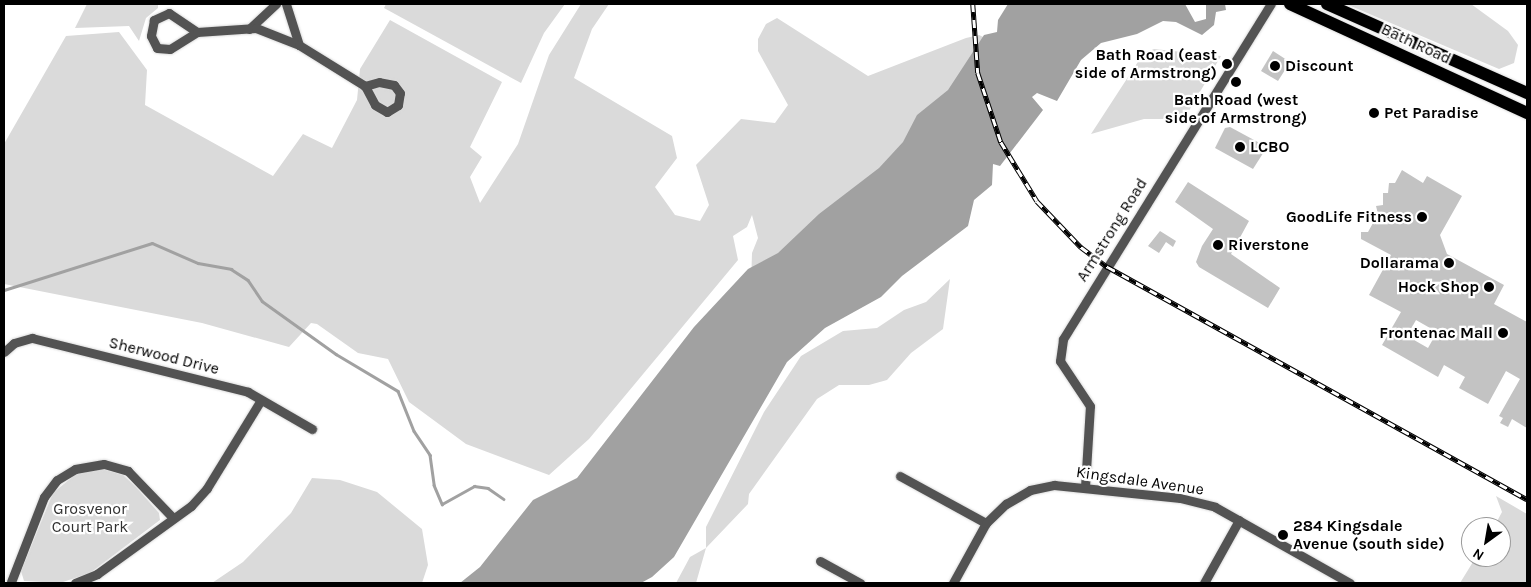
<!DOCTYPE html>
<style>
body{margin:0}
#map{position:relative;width:1531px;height:587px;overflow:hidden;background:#fff;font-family:Karla,sans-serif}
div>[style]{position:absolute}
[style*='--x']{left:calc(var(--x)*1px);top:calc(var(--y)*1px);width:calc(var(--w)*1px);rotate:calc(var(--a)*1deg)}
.green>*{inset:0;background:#dadada}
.water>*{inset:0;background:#a1a1a1}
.stream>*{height:2.5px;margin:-1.25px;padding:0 1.25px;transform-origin:1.25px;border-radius:1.25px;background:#a1a1a1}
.building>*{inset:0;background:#c3c3c3}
.roads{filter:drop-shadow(0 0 1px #dbdbdb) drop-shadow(0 0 1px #dbdbdb)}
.street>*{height:9px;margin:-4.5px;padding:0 4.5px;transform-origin:4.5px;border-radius:4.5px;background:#535353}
.primary>*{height:12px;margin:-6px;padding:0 6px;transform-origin:6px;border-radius:6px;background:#000}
.rail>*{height:4.5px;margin-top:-2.25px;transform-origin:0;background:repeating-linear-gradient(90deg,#fff 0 8px,#000 0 16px);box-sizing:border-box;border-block:1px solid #000}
.dots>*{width:14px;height:14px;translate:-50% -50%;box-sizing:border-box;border:2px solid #fff;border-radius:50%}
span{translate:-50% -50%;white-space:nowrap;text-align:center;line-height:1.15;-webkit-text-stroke:4.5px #fff;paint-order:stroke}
.street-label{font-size:16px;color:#000}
.poi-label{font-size:16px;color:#000;font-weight:700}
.right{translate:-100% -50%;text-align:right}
.left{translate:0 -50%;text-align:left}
.park-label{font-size:16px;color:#313131}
.frame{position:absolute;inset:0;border:5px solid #000;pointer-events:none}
.north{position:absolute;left:1461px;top:517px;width:50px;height:50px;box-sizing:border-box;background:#fff;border:1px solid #999;border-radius:50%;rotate:212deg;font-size:14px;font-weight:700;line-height:20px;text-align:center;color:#000}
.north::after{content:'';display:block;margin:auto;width:18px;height:22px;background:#000;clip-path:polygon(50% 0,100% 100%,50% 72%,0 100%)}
</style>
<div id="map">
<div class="green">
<div style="clip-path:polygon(87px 4px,158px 4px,158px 8px,146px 18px,139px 41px,129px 26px,75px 28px)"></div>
<div style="clip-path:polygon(386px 4px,565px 4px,544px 33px,521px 83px,384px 8px)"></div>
<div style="clip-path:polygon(581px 4px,609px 4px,592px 29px,574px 78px,672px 136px,677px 158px,655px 187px,675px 215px,700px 221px,709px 205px,696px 165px,741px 119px,775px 123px,788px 105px,758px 51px,758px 39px,766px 24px,777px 18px,868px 76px,966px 38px,979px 35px,998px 44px,968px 97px,751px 285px,752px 253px,758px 238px,752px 215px,747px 227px,733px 236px,738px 260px,589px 439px,549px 475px,466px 444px,409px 402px,388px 359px,358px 353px,317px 324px,311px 323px,289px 347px,202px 323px,4px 284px,4px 144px,66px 36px,119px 32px,147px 70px,145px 105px,273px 176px,303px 134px,332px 148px,357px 100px,360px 69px,390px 20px,502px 82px,470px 147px,482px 157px,470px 177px,480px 203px,518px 144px,549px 55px)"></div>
<div style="clip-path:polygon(1346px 4px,1471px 4px,1508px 31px,1518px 45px,1514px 63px,1499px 69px)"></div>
<div style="clip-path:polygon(1154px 49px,1221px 56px,1187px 114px,1173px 119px,1144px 119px,1091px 134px,1143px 54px)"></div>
<div style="clip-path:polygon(950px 279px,943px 329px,911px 353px,887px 380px,869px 385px,839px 385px,817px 399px,749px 494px,748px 504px,706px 548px,696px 583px,676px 583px,690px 557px,706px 548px,706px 527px,764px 412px,801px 356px,843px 331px,877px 328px,904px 310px,926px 302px)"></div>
<div style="clip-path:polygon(102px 469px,123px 475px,135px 486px,159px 513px,160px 520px,90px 573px,60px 583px,24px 581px,21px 571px,53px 493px,76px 474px)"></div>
<div style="clip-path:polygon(312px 478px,340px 480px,377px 492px,422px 529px,428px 565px,422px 583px,212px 583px,243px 562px,291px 513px)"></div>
<div style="clip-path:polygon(1496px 496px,1527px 514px,1527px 583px,1460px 583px,1476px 557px,1501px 557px,1501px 527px,1494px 527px,1502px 512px)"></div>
</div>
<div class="water">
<div style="clip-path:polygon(1008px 4px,1185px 4px,1195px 22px,1206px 19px,1206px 4px,1225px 4px,1226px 10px,1216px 12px,1214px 25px,1202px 35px,1176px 22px,1163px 21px,1137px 34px,1101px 43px,1081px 60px,1057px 101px,1037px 93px,1032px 97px,1043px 110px,1000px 166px,993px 164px,992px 185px,974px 200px,968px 226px,902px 276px,881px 297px,825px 328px,787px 362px,674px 557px,652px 577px,641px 583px,460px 583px,480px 567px,533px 500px,577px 478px,694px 327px,748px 269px,778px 253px,819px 214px,879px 168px,903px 142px,917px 115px,948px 90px,984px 35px,997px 32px,998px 20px)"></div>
</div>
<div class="stream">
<div style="--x:4;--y:290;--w:155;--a:-17.6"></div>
<div style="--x:152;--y:243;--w:50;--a:23.5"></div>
<div style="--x:198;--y:263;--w:34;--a:10"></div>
<div style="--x:231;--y:269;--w:20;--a:33"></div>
<div style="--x:248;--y:280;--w:25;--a:56"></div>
<div style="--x:262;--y:301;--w:91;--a:35.6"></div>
<div style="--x:336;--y:354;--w:72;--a:30.8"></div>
<div style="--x:398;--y:391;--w:43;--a:68.2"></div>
<div style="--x:414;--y:431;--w:29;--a:56"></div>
<div style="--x:430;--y:455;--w:30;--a:82"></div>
<div style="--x:434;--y:485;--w:21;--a:67"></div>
<div style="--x:442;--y:504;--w:37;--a:-29"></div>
<div style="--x:474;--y:486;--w:14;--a:8"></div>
<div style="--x:488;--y:488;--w:19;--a:35"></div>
</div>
<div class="building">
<div style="clip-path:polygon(1273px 51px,1290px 62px,1278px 81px,1261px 71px)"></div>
<div style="clip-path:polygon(1230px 127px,1267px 147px,1253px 169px,1215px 148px,1225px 128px)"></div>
<div style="clip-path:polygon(evenodd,1402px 170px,1423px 183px,1427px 176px,1462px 196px,1440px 235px,1447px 254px,1504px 285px,1494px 304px,1527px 322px,1527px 428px,1512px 419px,1508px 427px,1500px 423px,1503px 418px,1499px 416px,1520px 379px,1506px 371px,1488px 404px,1459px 388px,1465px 377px,1444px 365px,1438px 377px,1382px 345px,1401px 312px,1369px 295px,1391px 255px,1361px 239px,1361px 232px,1368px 232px,1378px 214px,1376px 206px,1383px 205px,1383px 193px,1388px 193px,1389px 183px,1395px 183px,1402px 170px,1416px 320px,1437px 332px,1428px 348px,1407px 336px,1416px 320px)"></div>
<div style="clip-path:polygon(1188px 182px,1249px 221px,1231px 254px,1280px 288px,1268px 308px,1199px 267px,1196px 262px,1202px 246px,1213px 229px,1175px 202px)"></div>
<div style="clip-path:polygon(1160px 231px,1176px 241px,1173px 247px,1166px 242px,1159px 253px,1148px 246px)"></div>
</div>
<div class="roads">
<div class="street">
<div style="--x:286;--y:4;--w:43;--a:72.4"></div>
<div style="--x:249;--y:29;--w:37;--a:-43"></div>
<div style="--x:197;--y:32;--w:34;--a:-146"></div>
<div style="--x:169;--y:13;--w:17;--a:155"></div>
<div style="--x:154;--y:20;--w:16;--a:101"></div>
<div style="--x:151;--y:36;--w:13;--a:63"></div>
<div style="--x:157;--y:48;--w:13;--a:4"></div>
<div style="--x:170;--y:49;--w:32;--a:-32"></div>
<div style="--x:197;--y:32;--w:59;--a:-3.9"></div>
<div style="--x:256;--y:28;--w:46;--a:21.6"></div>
<div style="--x:299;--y:45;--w:78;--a:31.8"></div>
<div style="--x:365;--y:86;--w:21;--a:62"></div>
<div style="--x:375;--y:105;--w:14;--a:30"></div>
<div style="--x:387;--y:112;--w:13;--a:-32"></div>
<div style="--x:398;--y:105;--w:12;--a:-81"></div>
<div style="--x:400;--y:93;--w:10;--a:-127"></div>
<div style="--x:394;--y:85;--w:15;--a:-169"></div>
<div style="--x:379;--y:82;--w:15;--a:164"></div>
<div style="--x:4;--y:352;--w:13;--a:-42"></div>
<div style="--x:14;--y:343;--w:19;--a:-16"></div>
<div style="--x:32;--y:338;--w:223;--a:14"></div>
<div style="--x:248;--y:392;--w:74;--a:30"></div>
<div style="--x:900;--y:476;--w:98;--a:28.7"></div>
<div style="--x:1085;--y:487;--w:81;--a:-86.5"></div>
<div style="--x:1090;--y:406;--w:54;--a:-123.7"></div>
<div style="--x:1060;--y:361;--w:22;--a:-82"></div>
<div style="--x:1063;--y:339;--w:394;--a:-58.2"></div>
<div style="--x:820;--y:561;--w:46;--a:28.8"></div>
<div style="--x:11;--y:582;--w:91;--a:-68.8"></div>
<div style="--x:44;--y:497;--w:21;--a:-53"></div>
<div style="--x:57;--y:480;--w:21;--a:-31"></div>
<div style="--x:75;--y:469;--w:29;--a:-10"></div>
<div style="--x:104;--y:464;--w:25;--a:16"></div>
<div style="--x:128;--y:471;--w:65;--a:46.2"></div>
<div style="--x:75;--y:583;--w:24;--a:-22"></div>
<div style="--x:97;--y:574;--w:116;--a:-35.9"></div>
<div style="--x:191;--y:506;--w:24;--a:-48"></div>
<div style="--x:207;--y:488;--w:103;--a:-58.5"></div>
<div style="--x:953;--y:583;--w:68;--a:-61.2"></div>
<div style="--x:986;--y:523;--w:28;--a:-44"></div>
<div style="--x:1006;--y:504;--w:28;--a:-30"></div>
<div style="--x:1030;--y:490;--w:25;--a:-12"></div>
<div style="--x:1054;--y:485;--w:127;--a:5.9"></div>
<div style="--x:1180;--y:498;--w:36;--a:14"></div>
<div style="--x:1215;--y:507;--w:155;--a:29.4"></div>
<div style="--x:1204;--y:583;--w:72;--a:-60.9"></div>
</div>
<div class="primary">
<div style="--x:1290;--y:4;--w:261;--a:24.7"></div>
<div style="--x:1327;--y:4;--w:219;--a:24"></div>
</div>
</div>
<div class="rail">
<div style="--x:973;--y:4;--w:69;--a:85.9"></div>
<div style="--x:978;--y:73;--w:73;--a:71.6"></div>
<div style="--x:1001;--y:142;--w:69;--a:58.6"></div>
<div style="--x:1037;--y:201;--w:64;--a:46.3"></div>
<div style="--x:1081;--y:247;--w:34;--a:37"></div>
<div style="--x:1108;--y:267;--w:479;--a:29"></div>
</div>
<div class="dots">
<div style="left:1227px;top:64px;background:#000"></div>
<div style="left:1275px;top:66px;background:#000"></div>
<div style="left:1236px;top:82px;background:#000"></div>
<div style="left:1374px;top:113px;background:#000"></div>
<div style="left:1240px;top:147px;background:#000"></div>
<div style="left:1422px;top:217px;background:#000"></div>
<div style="left:1218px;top:245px;background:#000"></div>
<div style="left:1449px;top:263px;background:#000"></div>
<div style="left:1489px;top:287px;background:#000"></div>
<div style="left:1503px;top:333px;background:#000"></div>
<div style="left:1283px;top:535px;background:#000"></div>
</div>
<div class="street-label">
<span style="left:1416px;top:44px;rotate:25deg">Bath Road</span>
<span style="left:1112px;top:230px;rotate:-58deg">Armstrong Road</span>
<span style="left:164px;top:356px;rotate:14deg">Sherwood Drive</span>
<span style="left:1140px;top:481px;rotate:8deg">Kingsdale Avenue</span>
</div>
<div class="poi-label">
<span class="right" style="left:1217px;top:64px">Bath Road (east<br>side of Armstrong)</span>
<span class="left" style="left:1285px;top:66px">Discount</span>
<span style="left:1236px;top:109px">Bath Road (west<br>side of Armstrong)</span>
<span class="left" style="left:1384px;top:113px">Pet Paradise</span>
<span class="left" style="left:1250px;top:147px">LCBO</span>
<span class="right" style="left:1412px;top:217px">GoodLife Fitness</span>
<span class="left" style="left:1228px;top:245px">Riverstone</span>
<span class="right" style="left:1439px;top:263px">Dollarama</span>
<span class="right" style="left:1479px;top:287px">Hock Shop</span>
<span class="right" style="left:1493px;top:333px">Frontenac Mall</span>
<span class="left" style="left:1293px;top:535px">284 Kingsdale<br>Avenue (south side)</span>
</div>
<div class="park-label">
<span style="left:90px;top:518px">Grosvenor<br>Court Park</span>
</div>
<div class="frame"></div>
<div class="north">N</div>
</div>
